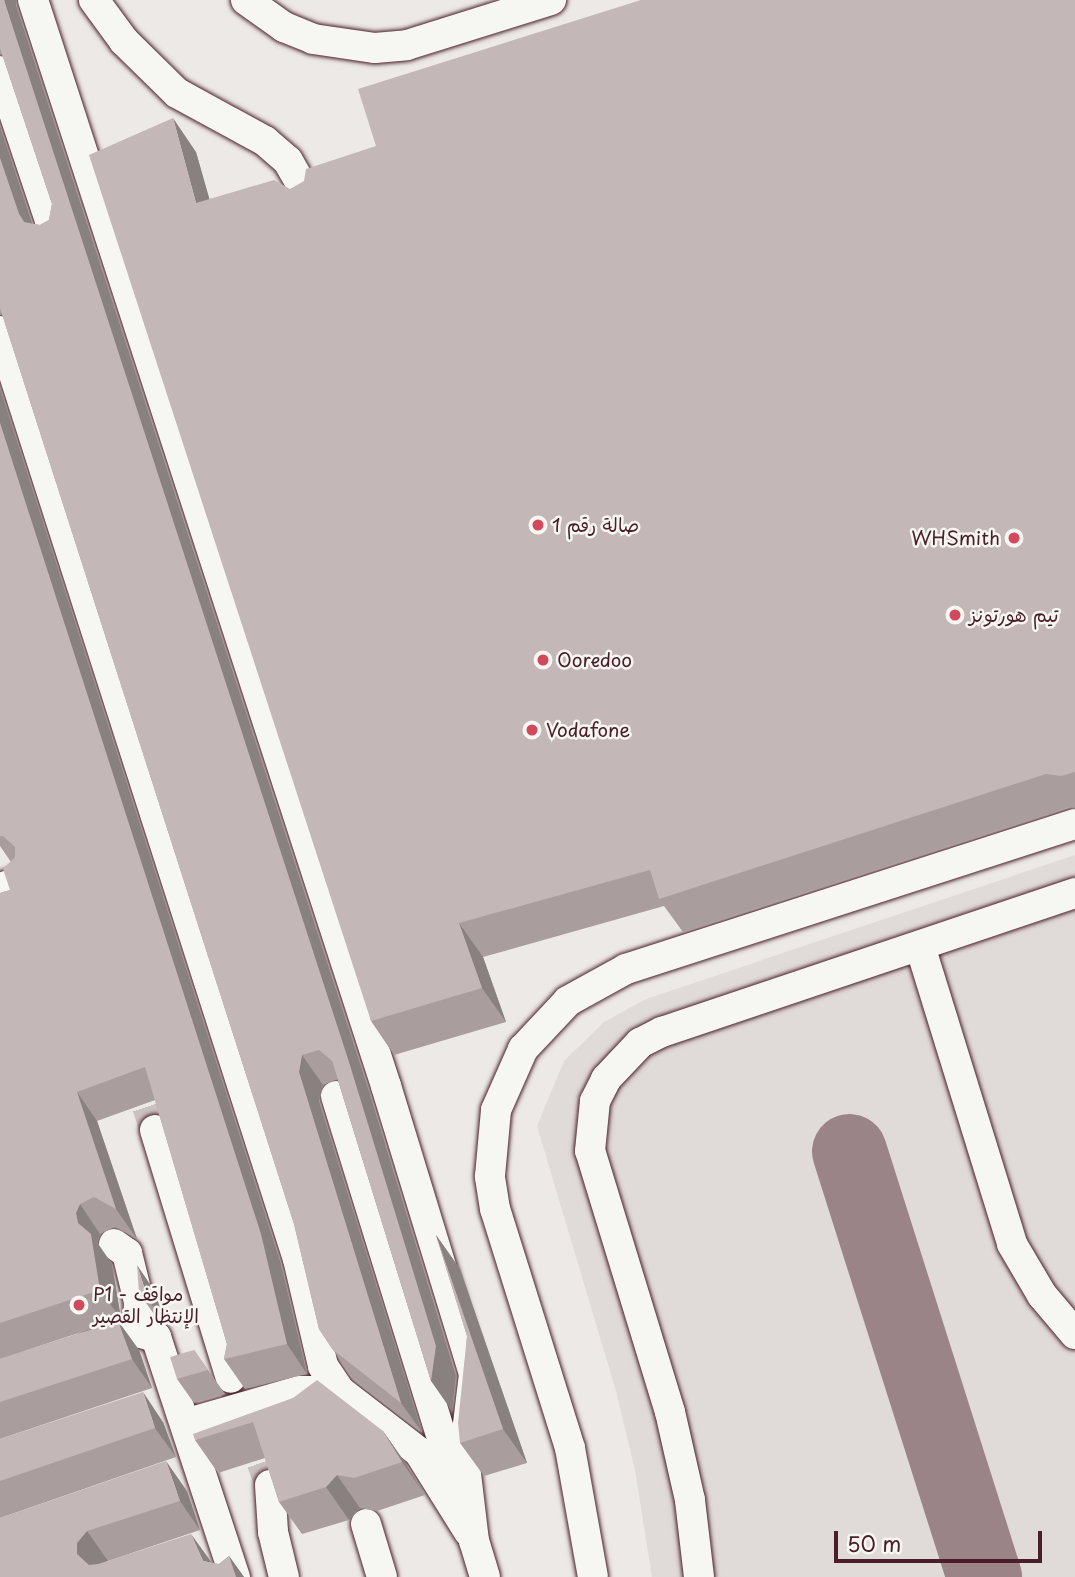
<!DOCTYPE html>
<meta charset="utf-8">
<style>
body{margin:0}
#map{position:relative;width:1075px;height:1577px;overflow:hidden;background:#ece9e6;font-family:"Playpen Sans","Playpen Sans Arabic",sans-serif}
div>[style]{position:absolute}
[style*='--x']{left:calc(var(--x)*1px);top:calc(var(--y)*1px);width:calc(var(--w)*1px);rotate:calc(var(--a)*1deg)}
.built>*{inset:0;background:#e0dad8}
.taxiway>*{height:75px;margin:-37.5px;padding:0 37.5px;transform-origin:37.5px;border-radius:37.5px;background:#9b8488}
.minor-tunnel>*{height:30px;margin-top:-15px;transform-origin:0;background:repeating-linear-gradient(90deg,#ccc1c1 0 30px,transparent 0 45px)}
.roads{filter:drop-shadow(0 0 2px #4a1f2b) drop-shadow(0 0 2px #4a1f2b)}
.minor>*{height:30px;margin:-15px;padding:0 15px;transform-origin:15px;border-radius:15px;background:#f6f6f2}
.wall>*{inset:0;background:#a99d9d}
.shaded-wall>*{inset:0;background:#898080}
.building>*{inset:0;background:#c4b7b7}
.dots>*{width:19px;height:19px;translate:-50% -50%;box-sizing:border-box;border:4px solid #f6f6f2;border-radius:50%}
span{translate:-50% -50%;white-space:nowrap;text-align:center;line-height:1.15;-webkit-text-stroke:5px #f6f6f2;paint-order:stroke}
.poi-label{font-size:19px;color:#4a1f2b}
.left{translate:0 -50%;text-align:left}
.right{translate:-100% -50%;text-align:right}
.scale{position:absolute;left:834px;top:1531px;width:208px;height:32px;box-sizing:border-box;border:4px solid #4a1f2b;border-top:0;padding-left:9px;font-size:21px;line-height:24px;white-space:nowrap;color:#4a1f2b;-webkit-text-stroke:5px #f6f6f2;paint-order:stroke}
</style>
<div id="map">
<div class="built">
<div style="clip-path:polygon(1075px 855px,1075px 1577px,652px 1577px,635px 1470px,616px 1391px,537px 1126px,564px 1061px,604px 1022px,646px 999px)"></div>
</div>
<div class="taxiway">
<div style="--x:849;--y:1151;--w:447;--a:72.4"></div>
</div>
<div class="minor-tunnel">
<div style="--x:133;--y:1064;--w:70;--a:71.6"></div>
<div style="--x:231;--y:1378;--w:114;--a:70"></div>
</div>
<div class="roads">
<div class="minor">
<div style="--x:33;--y:0;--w:1142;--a:71.99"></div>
<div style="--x:386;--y:1086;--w:301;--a:73"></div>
<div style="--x:474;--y:1374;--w:84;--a:96.9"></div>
<div style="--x:464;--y:1457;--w:85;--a:83.2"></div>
<div style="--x:94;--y:0;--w:51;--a:53.8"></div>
<div style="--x:124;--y:41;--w:74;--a:44.5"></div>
<div style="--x:177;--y:93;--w:100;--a:28.6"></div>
<div style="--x:265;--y:141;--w:30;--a:41"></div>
<div style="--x:288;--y:161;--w:51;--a:60.4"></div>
<div style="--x:246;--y:0;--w:47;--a:35.4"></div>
<div style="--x:284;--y:27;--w:31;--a:22"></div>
<div style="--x:313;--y:39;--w:63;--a:8.3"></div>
<div style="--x:375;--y:48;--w:32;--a:-5"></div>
<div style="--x:407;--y:45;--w:151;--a:-17.4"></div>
<div style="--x:0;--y:71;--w:176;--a:71.5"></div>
<div style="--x:0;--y:331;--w:975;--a:72.2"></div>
<div style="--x:298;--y:1259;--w:110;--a:76.8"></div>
<div style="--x:323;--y:1366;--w:30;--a:56"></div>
<div style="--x:340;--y:1391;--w:100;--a:37.7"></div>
<div style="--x:419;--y:1452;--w:94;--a:58"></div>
<div style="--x:0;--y:888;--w:20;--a:-18"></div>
<div style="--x:920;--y:946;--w:312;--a:72.8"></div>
<div style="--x:1012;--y:1244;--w:59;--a:59.5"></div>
<div style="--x:1042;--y:1295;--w:51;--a:49.8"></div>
<div style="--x:336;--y:1096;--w:405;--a:72.8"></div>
<div style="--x:155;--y:1130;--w:259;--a:73"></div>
<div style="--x:114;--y:1244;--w:16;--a:35"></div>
<div style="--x:127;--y:1253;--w:50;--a:76.2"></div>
<div style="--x:139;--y:1302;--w:30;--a:92"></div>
<div style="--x:90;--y:1347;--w:50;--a:-17.4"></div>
<div style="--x:138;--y:1332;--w:19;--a:16"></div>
<div style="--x:156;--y:1337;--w:253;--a:71.8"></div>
<div style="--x:185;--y:1424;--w:119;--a:-16.1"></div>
<div style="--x:299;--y:1391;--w:41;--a:0"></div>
<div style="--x:270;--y:1485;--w:47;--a:86.3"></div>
<div style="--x:273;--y:1532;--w:46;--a:76.3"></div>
<div style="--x:366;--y:1524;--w:55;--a:73.2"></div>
<div style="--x:469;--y:1524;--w:55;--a:73.2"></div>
<div style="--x:593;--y:1577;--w:131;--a:-100.1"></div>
<div style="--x:570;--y:1448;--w:250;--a:-107.4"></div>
<div style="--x:495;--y:1209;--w:33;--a:-99"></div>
<div style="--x:490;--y:1176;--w:66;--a:-84.8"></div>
<div style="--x:496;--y:1110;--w:67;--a:-66.1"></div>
<div style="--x:523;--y:1049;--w:66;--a:-46.8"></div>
<div style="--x:568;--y:1001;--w:66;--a:-28.9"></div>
<div style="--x:626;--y:969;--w:472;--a:-17.9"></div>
<div style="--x:699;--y:1577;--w:78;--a:-96.7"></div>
<div style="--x:690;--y:1500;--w:90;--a:-102.8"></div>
<div style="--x:670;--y:1412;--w:273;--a:-107"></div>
<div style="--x:590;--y:1151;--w:50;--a:-84.3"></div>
<div style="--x:595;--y:1101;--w:25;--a:-63"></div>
<div style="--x:606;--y:1079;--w:50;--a:-46.6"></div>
<div style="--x:640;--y:1043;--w:25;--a:-27"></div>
<div style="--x:662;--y:1032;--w:436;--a:-18.6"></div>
</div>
</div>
<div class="wall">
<div style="clip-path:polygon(0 0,16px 5px,369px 1091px,456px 1376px,452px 1411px,338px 1079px,323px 1085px,319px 1101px,422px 1432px,353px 1379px,319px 1329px,294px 1224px,2px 314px,0 314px,0 126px,33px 224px,40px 225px,49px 220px,52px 204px,2px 54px,0 54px)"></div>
<div style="clip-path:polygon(1075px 0,1075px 808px,1070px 807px,683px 932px,664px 906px,483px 957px,506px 1022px,394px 1055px,371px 1021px,196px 152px,209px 199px,290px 189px)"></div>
<div style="clip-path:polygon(0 388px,281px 1264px,307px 1374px,245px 1389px,224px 1359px,227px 1344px,155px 1100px,97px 1121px,137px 1239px,115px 1227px,100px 1234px,97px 1242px,112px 1264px,121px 1319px,0 1359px,0 893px,10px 890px,11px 862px,0 846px)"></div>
<div style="clip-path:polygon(436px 1235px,460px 1269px,527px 1463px,484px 1476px,460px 1443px,467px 1336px)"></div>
<div style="clip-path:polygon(154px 1290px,165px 1323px,156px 1317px,139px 1293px)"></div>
<div style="clip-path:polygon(118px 1321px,139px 1350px,152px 1388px,0 1439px,0 1359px)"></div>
<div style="clip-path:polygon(194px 1350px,225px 1394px,194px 1403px,177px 1379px)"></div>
<div style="clip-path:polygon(293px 1398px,383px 1431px,406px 1464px,425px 1495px,377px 1511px,360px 1508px,349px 1520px,302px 1534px,279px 1502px,265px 1458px,218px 1473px,195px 1440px)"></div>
<div style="clip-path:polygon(163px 1422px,176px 1457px,0 1518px,0 1439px)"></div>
<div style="clip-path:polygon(187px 1491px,200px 1530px,108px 1561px,212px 1563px,219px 1564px,229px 1556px,244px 1577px,0 1577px,0 1518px)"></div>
</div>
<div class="shaded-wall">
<div style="clip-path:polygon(4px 0,16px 0,16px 5px,369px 1091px,456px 1376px,452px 1411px,431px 1381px)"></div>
<div style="clip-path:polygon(173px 118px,196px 152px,220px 236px,196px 203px)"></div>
<div style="clip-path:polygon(0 126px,39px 244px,19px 214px,0 158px)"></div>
<div style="clip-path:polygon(0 388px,281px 1264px,307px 1374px,287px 1344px,0 423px)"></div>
<div style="clip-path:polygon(459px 923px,483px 957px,506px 1022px,482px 988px)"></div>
<div style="clip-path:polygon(302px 1055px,323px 1085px,319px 1101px,422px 1432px,401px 1403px,299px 1072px)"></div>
<div style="clip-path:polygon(77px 1092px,97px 1121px,137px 1239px,116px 1209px)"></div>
<div style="clip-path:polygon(80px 1204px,100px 1234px,97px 1243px,112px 1264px,121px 1319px,100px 1290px,78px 1223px,76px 1213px)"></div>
<div style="clip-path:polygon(436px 1235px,460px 1269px,527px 1463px,503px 1429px)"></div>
<div style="clip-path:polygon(137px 1265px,154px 1290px,165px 1323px,148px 1299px)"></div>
<div style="clip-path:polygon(118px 1321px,139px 1350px,152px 1388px,132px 1359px)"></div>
<div style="clip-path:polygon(143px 1392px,163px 1422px,176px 1457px,155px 1428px)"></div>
<div style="clip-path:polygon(383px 1431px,406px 1464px,425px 1495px,402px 1462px)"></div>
<div style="clip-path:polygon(166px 1461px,187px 1491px,200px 1530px,180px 1501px)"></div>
<div style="clip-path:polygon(337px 1475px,360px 1508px,349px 1520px,326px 1487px)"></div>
<div style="clip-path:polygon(87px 1531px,108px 1561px,97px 1577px,77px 1554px,77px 1543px)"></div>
<div style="clip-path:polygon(191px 1534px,212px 1563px,203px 1561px)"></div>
<div style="clip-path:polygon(229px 1556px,244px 1577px,236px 1577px)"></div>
</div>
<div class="building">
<div style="clip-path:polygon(0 0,4px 0,349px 1062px,436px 1346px,431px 1381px,332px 1061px,319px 1050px,302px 1055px,299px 1072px,401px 1403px,332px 1349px,319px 1329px,294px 1224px,0 308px,0 158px,19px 214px,24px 222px,40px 225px,49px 220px,52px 204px,0 48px)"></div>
<div style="clip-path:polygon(641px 0,1075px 0,1075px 772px,1061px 776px,1046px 774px,659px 899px,650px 870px,459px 923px,482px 988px,371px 1021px,89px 155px,173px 118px,196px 203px,274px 180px,290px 189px,304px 181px,306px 169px,376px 146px,358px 89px)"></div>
<div style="clip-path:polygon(0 423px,261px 1234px,287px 1344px,224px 1359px,227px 1344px,145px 1067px,77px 1092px,116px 1209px,94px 1197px,80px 1204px,76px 1213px,78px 1223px,91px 1234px,100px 1290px,0 1323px,0 893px,10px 890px,3px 869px,15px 857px,15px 847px,3px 836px,0 836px)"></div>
<div style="clip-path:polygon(436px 1235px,503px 1429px,460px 1443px,458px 1423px,467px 1336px)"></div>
<div style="clip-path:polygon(137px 1265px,148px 1299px,139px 1293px)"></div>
<div style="clip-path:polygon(118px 1321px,132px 1359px,0 1402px,0 1359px)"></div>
<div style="clip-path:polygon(194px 1350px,208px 1370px,177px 1379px,170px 1357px)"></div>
<div style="clip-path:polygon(317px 1380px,383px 1431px,402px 1462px,354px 1478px,337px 1475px,326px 1487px,279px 1502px,253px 1422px,195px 1440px,193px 1434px,293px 1398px)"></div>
<div style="clip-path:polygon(143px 1392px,155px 1428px,0 1481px,0 1439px)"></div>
<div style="clip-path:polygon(166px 1461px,180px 1501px,87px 1531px,77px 1543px,77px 1554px,89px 1565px,98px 1564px,191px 1534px,203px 1561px,219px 1564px,229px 1556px,236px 1577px,0 1577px,0 1518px)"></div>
</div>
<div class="dots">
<div style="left:538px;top:525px;background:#d1495b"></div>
<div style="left:1014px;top:538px;background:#d1495b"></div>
<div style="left:955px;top:615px;background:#d1495b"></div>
<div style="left:543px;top:660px;background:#d1495b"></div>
<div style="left:532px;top:730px;background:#d1495b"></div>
<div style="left:79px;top:1305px;background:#d1495b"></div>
</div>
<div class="poi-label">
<span class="left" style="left:552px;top:525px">صالة رقم 1</span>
<span class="right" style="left:1000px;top:538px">WHSmith</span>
<span class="left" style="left:969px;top:615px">تيم هورتونز</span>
<span class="left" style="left:557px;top:660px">Ooredoo</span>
<span class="left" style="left:546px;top:730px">Vodafone</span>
<span class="left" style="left:93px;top:1305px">P1 - مواقف<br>الإنتظار القصير</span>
</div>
<div class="scale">50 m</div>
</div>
